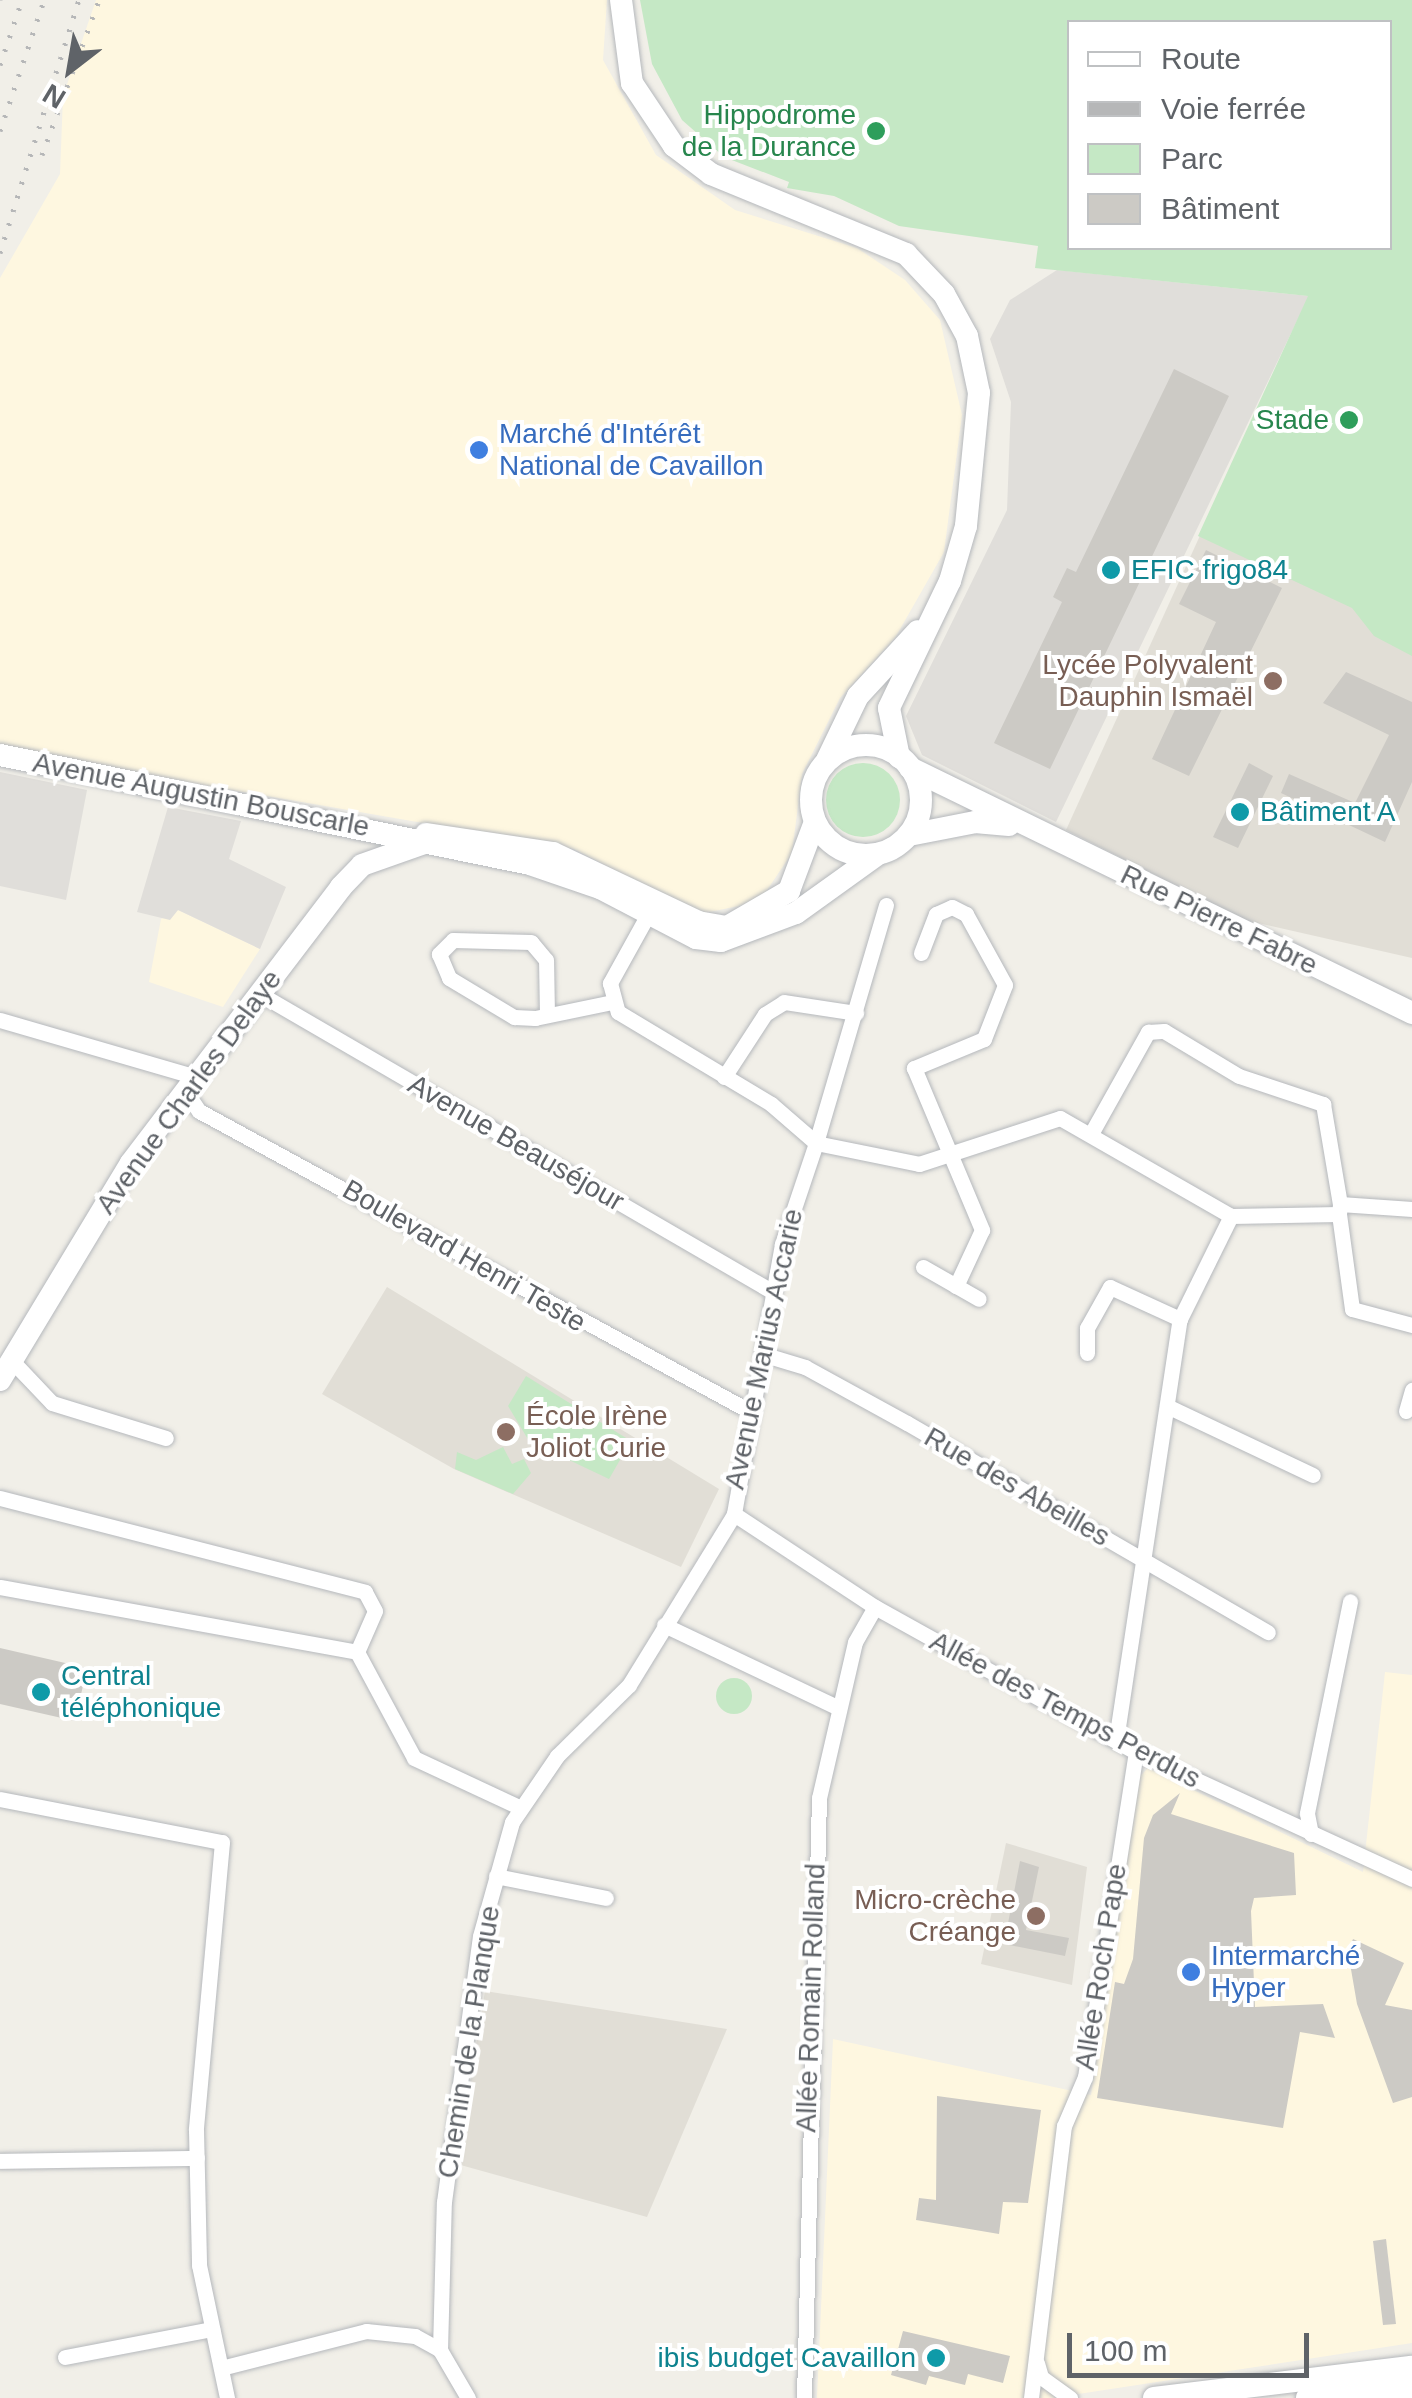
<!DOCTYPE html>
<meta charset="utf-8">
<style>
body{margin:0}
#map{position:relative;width:1412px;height:2398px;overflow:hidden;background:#f1efe8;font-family:Arial,sans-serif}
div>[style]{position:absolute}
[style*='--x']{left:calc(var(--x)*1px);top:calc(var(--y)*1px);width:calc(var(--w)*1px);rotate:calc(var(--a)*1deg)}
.commercial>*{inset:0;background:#fef7e0}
.industrial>*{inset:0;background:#e0deda}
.education>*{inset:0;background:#e1ded6}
.green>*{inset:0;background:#c5e8c5}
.round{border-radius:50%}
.building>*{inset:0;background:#cccac5}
.roads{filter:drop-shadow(0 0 2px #b5b8bc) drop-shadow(0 0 2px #b5b8bc)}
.street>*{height:15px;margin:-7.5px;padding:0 7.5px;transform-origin:7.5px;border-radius:7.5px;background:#fff}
.secondary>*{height:22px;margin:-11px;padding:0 11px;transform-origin:11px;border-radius:11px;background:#fff}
.secondary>.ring{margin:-11px;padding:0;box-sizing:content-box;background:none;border:22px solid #fff;border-radius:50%}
.rail>*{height:5px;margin-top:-2.5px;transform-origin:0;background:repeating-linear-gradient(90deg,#b6b7b8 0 2.5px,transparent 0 14.5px)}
.dots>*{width:28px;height:28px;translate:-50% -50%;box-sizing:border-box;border:5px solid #fff;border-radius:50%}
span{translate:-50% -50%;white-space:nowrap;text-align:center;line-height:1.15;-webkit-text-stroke:8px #fff;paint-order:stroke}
.leisure-label{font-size:28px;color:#27864d}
.right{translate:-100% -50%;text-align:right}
.shop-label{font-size:28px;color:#366cbe}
.left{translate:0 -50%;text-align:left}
.culture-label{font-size:28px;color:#0d838f}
.education-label{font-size:28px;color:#785e54}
.street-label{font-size:28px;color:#5f6368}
.legend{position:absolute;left:1067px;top:20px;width:325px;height:230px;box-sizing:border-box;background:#fff;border:2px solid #bfc1c3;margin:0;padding:12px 18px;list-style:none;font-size:30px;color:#5f6368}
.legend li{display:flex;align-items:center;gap:20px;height:50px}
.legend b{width:50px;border:2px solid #bfc1c3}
.north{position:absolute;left:20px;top:20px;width:100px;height:100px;-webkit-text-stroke:8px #fff;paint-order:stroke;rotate:211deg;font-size:28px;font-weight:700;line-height:40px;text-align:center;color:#5f6368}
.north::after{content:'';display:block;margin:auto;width:35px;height:45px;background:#5f6368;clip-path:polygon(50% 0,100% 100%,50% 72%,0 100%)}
.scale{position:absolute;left:1067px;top:2333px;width:242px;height:45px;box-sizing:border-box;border:5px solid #5f6368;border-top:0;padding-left:12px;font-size:30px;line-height:35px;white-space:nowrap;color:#5f6368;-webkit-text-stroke:8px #fff;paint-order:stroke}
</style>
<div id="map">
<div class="commercial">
<div style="clip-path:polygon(96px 0,607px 0,603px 60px,656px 155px,735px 210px,857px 248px,905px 280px,940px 320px,962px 415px,944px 552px,895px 638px,840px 698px,802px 774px,792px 853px,759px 902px,699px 914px,574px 849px,0 750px,0 278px,60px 174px,63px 96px)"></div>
<div style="clip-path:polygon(178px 910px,260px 949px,223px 1007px,149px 982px,161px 919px)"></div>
<div style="clip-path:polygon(1385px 1672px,1412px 1675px,1412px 2343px,1052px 2398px,817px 2398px,833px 2039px,1091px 2095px,1137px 1779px,1148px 1768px,1363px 1872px)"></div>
</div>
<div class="industrial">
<div style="clip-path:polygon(1057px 270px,1309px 296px,1056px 822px,922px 755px,906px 716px,1007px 510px,1011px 402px,990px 339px,1010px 300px)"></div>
<div style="clip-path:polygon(0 772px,87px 790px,66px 900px,0 886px)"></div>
<div style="clip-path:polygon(168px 807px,241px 821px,229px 859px,286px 887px,260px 949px,178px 910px,170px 920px,137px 912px)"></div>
</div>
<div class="education">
<div style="clip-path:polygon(1309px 296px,1412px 308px,1412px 958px,1245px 920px,1066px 830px)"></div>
<div style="clip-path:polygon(387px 1287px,719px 1489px,681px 1567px,454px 1469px,322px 1394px)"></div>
<div style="clip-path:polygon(1006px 1843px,1087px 1867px,1072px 1985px,981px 1964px)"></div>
<div style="clip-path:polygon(485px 1991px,727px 2029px,647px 2217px,457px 2164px)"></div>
</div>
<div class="green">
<div style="clip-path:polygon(evenodd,640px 0,1412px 0,1412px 656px,1374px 636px,1352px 608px,1198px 536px,1308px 296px,1035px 268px,1038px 246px,899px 226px,834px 196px,787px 188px,789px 182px,724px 157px,682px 120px,652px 64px,640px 0,1070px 22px,1390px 22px,1390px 248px,1070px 248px,1070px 22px)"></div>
<div class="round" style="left:826px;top:763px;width:74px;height:74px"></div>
<div style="clip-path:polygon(526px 1376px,631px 1441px,609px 1479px,529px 1441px,508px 1406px)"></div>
<div style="clip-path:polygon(503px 1447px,512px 1464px,524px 1459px,531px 1473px,513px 1494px,455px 1469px,457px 1452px,476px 1460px)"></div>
<div class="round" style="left:716px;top:1678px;width:36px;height:36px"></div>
</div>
<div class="building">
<div style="clip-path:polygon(1174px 369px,1229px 396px,1050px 769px,994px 743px,1062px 602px,1053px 597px,1067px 568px,1076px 572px)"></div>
<div style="clip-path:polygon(1206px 550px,1282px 588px,1189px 776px,1152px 759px,1216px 622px,1179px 604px)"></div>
<div style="clip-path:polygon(1346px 672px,1412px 702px,1412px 782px,1385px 842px,1281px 793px,1289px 774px,1355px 803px,1389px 735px,1323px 703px)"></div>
<div style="clip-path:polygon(1249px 763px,1273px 776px,1238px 848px,1213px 837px)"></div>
<div style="clip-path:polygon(0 1648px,87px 1668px,75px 1721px,0 1704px)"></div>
<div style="clip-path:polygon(1180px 1793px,1171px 1814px,1294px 1853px,1296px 1895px,1254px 1898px,1251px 1911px,1255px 2007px,1323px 2004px,1335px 2038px,1300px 2032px,1283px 2128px,1097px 2098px,1115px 1982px,1124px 1984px,1133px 1959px,1144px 1838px,1153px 1815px)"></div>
<div style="clip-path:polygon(1020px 1861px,1039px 1867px,1026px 1930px,1069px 1938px,1065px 1956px,1004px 1944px)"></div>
<div style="clip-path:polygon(1353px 1939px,1404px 1963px,1385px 2005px,1412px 2010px,1412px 2097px,1393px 2103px,1357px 2004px,1348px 1952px)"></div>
<div style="clip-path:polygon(937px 2096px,1041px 2110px,1028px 2203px,1003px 2202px,999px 2234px,916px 2220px,919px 2198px,936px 2200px)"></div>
<div style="clip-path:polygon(1386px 2239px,1396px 2324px,1383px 2325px,1373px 2241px)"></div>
<div style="clip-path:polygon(903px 2331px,1010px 2356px,1003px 2383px,968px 2374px,965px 2385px,929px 2376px,926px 2385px,891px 2375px)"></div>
</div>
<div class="roads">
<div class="street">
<div style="--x:886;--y:905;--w:248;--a:106.4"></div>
<div style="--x:816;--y:1143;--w:105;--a:11.5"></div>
<div style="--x:919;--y:1164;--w:148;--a:-18.1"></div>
<div style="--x:1060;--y:1118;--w:197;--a:29.8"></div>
<div style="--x:651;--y:909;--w:85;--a:119"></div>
<div style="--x:610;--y:983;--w:30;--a:75"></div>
<div style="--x:618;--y:1012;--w:179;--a:31"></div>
<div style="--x:771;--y:1104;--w:60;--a:40.9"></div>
<div style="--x:816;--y:1143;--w:107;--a:108.6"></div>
<div style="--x:782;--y:1244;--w:274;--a:100.1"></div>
<div style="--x:921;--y:953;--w:42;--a:-69"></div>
<div style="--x:936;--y:914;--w:17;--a:-24"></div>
<div style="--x:952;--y:907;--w:16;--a:27"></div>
<div style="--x:966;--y:914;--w:81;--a:61.2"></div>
<div style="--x:1005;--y:985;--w:58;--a:111.3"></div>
<div style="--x:984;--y:1039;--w:76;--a:157.5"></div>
<div style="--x:914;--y:1068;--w:176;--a:67.2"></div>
<div style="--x:982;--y:1230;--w:62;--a:114.9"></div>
<div style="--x:260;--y:994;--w:593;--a:30.15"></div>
<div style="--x:547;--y:1015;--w:55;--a:-91"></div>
<div style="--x:546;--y:960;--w:23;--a:-130"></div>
<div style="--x:531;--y:942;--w:78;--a:-178.5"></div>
<div style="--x:453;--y:940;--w:20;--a:135"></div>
<div style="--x:439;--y:954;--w:26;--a:67"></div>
<div style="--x:449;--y:978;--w:76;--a:31"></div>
<div style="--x:514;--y:1017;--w:21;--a:3"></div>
<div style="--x:535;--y:1018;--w:79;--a:-11.7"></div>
<div style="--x:0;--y:1020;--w:207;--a:16.2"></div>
<div style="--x:724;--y:1077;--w:75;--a:-56.9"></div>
<div style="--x:765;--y:1014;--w:22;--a:-32"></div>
<div style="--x:784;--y:1002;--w:73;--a:8.7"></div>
<div style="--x:186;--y:1092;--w:23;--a:56"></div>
<div style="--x:199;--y:1111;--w:629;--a:28.6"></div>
<div style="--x:1092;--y:1132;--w:115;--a:-60.8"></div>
<div style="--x:1148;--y:1032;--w:16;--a:-4"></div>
<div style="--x:1164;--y:1031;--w:87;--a:31"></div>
<div style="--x:1239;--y:1076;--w:89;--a:18.4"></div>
<div style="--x:1323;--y:1104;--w:101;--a:80.4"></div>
<div style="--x:1339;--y:1214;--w:96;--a:82.2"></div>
<div style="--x:1352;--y:1309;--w:62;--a:14.9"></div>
<div style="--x:923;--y:1267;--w:64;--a:29.7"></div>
<div style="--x:1087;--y:1353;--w:25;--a:-90"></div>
<div style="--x:1087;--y:1328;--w:47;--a:-60.7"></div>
<div style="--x:1110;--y:1287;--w:77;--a:24.6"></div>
<div style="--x:762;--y:1354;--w:45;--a:16.8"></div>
<div style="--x:805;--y:1367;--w:116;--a:28.8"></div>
<div style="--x:907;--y:1423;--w:417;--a:30.1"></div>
<div style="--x:14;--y:1363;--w:55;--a:46.5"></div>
<div style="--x:52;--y:1403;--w:119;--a:17.1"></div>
<div style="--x:1169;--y:1407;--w:159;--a:25.3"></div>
<div style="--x:1406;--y:1411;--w:22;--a:-74"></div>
<div style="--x:0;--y:1498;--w:377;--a:14.4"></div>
<div style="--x:365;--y:1592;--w:21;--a:62"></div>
<div style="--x:375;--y:1611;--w:45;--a:113.7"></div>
<div style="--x:734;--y:1514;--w:169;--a:33.4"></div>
<div style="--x:875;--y:1607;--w:299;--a:29.1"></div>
<div style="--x:1136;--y:1752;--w:304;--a:24.7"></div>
<div style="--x:0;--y:1587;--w:363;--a:10.3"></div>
<div style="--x:664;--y:1625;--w:191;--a:25.4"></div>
<div style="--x:357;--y:1652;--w:120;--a:61.7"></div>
<div style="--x:414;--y:1758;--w:116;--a:25"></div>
<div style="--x:1116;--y:1740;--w:426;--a:-81.4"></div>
<div style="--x:1180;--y:1319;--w:115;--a:-63.7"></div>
<div style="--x:1231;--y:1216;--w:108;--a:-1.1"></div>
<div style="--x:1339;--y:1214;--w:10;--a:-84"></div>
<div style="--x:1340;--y:1204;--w:72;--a:4"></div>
<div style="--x:0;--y:1799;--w:226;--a:11"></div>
<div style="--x:222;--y:1842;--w:289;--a:95.2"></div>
<div style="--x:196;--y:2130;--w:135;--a:88.7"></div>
<div style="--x:199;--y:2265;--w:136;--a:78.1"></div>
<div style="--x:1311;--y:1834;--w:21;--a:-101"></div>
<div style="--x:1307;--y:1813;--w:216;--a:-78.5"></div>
<div style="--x:496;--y:1876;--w:112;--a:11.3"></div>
<div style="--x:0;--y:2161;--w:197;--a:-0.9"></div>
<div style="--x:65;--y:2357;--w:150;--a:-10.8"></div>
<div style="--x:1037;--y:2363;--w:15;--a:74"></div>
<div style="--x:1041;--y:2377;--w:36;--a:36"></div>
<div style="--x:221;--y:2368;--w:150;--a:-14.3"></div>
<div style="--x:366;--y:2331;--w:49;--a:5.8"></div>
<div style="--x:415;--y:2336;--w:29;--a:29"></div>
<div style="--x:468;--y:2398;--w:56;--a:-120.3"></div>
<div style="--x:440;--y:2350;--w:148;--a:-88.5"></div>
<div style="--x:444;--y:2202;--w:268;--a:-82.3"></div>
<div style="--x:480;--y:1936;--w:118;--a:-74.3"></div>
<div style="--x:512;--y:1822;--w:80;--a:-55.7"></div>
<div style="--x:557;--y:1756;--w:101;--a:-44.6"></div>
<div style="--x:629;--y:1685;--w:201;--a:-58.4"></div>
<div style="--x:804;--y:2398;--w:600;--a:-88.57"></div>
<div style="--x:819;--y:1798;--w:160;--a:-77"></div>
<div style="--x:855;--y:1642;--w:40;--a:-60.3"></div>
<div style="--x:1031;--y:2398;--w:274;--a:-83.1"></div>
<div style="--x:1064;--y:2126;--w:53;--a:-66.8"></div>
<div style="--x:1085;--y:2077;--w:329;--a:-81.1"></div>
</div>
<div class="secondary">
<div style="--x:621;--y:0;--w:84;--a:82.5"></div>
<div style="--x:632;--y:83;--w:76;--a:56.3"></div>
<div style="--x:674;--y:146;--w:46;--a:37.1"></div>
<div style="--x:711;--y:174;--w:211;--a:22.3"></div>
<div style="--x:906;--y:254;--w:55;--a:46.5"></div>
<div style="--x:944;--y:294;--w:48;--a:61.3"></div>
<div style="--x:967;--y:336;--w:58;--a:78.1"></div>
<div style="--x:979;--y:393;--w:134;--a:95.6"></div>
<div style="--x:966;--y:526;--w:57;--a:106.2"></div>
<div style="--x:950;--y:581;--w:141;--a:115.7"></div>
<div style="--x:889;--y:708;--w:50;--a:78.5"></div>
<div class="ring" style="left:811px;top:745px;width:88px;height:88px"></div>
<div style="--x:0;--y:755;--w:541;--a:11.62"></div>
<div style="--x:530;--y:864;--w:74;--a:18.9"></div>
<div style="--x:600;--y:888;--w:108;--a:27.5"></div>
<div style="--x:696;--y:938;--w:25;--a:7"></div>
<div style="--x:721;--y:941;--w:80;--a:-20.5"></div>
<div style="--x:796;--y:913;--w:101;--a:-35.7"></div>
<div style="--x:827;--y:760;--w:71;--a:-64.2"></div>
<div style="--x:858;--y:696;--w:88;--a:-47.3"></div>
<div style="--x:910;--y:768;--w:559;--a:26.01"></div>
<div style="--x:426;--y:834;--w:128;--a:8.5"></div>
<div style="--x:553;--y:853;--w:161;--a:25.4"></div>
<div style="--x:698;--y:922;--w:29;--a:10"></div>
<div style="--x:727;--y:927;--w:72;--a:-30.1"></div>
<div style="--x:789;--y:891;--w:74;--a:-69.4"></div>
<div style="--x:909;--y:835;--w:67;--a:-11.1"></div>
<div style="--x:975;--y:822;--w:34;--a:5"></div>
<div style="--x:0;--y:1380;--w:253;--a:-58.9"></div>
<div style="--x:131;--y:1163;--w:347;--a:-52.7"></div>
<div style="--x:341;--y:887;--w:30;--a:-46"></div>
<div style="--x:362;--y:865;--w:66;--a:-19.5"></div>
<div style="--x:1154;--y:2398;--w:260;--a:-6.9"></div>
<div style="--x:1307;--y:2398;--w:106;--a:-6"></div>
</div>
</div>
<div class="rail">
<div style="--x:0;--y:1;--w:1;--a:-90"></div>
<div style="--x:0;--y:65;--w:69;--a:-71.3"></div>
<div style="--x:0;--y:131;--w:138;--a:-71.4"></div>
<div style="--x:42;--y:155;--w:165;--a:-69.8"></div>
<div style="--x:0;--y:253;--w:265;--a:-72.7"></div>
</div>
<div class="dots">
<div style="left:876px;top:131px;background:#2e9e5b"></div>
<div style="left:1349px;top:420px;background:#2e9e5b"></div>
<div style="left:479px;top:450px;background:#3f7fe0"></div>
<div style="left:1111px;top:570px;background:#0f9aa8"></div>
<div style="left:1273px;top:681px;background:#8d6e63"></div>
<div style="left:1240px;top:812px;background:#0f9aa8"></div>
<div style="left:506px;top:1432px;background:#8d6e63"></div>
<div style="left:41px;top:1692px;background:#0f9aa8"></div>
<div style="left:1036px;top:1916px;background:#8d6e63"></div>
<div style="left:1191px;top:1972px;background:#3f7fe0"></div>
<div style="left:936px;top:2358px;background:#0f9aa8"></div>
</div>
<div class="leisure-label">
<span class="right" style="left:856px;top:131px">Hippodrome<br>de la Durance</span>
<span class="right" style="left:1329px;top:420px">Stade</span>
</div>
<div class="shop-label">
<span class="left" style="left:499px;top:450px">Marché d'Intérêt<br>National de Cavaillon</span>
<span class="left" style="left:1211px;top:1972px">Intermarché<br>Hyper</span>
</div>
<div class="culture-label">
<span class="left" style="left:1131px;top:570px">EFIC frigo84</span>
<span class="left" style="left:1260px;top:812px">Bâtiment A</span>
<span class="left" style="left:61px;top:1692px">Central<br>téléphonique</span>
<span class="right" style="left:916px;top:2358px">ibis budget Cavaillon</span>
</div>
<div class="education-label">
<span class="right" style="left:1253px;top:681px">Lycée Polyvalent<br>Dauphin Ismaël</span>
<span class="left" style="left:526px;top:1432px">École Irène<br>Joliot Curie</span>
<span class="right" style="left:1016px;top:1916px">Micro-crèche<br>Créange</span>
</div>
<div class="street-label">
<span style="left:201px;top:795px;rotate:11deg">Avenue Augustin Bouscarle</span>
<span style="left:1219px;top:920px;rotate:26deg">Rue Pierre Fabre</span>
<span style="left:189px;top:1092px;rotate:-54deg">Avenue Charles Delaye</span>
<span style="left:516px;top:1143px;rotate:30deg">Avenue Beauséjour</span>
<span style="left:464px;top:1256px;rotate:30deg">Boulevard Henri Teste</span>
<span style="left:764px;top:1349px;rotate:-78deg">Avenue Marius Accarie</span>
<span style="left:1017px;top:1487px;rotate:30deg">Rue des Abeilles</span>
<span style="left:1065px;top:1710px;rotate:28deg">Allée des Temps Perdus</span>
<span style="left:1101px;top:1967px;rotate:-81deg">Allée Roch Pape</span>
<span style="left:811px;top:1998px;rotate:-88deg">Allée Romain Rolland</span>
<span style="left:469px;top:2042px;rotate:-81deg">Chemin de la Planque</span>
</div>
<ul class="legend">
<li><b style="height:12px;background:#fff"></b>Route</li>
<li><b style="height:12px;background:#b6b7b8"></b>Voie ferrée</li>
<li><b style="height:28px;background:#c5e8c5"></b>Parc</li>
<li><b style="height:28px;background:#cccac5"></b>Bâtiment</li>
</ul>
<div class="north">N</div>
<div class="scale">100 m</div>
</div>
